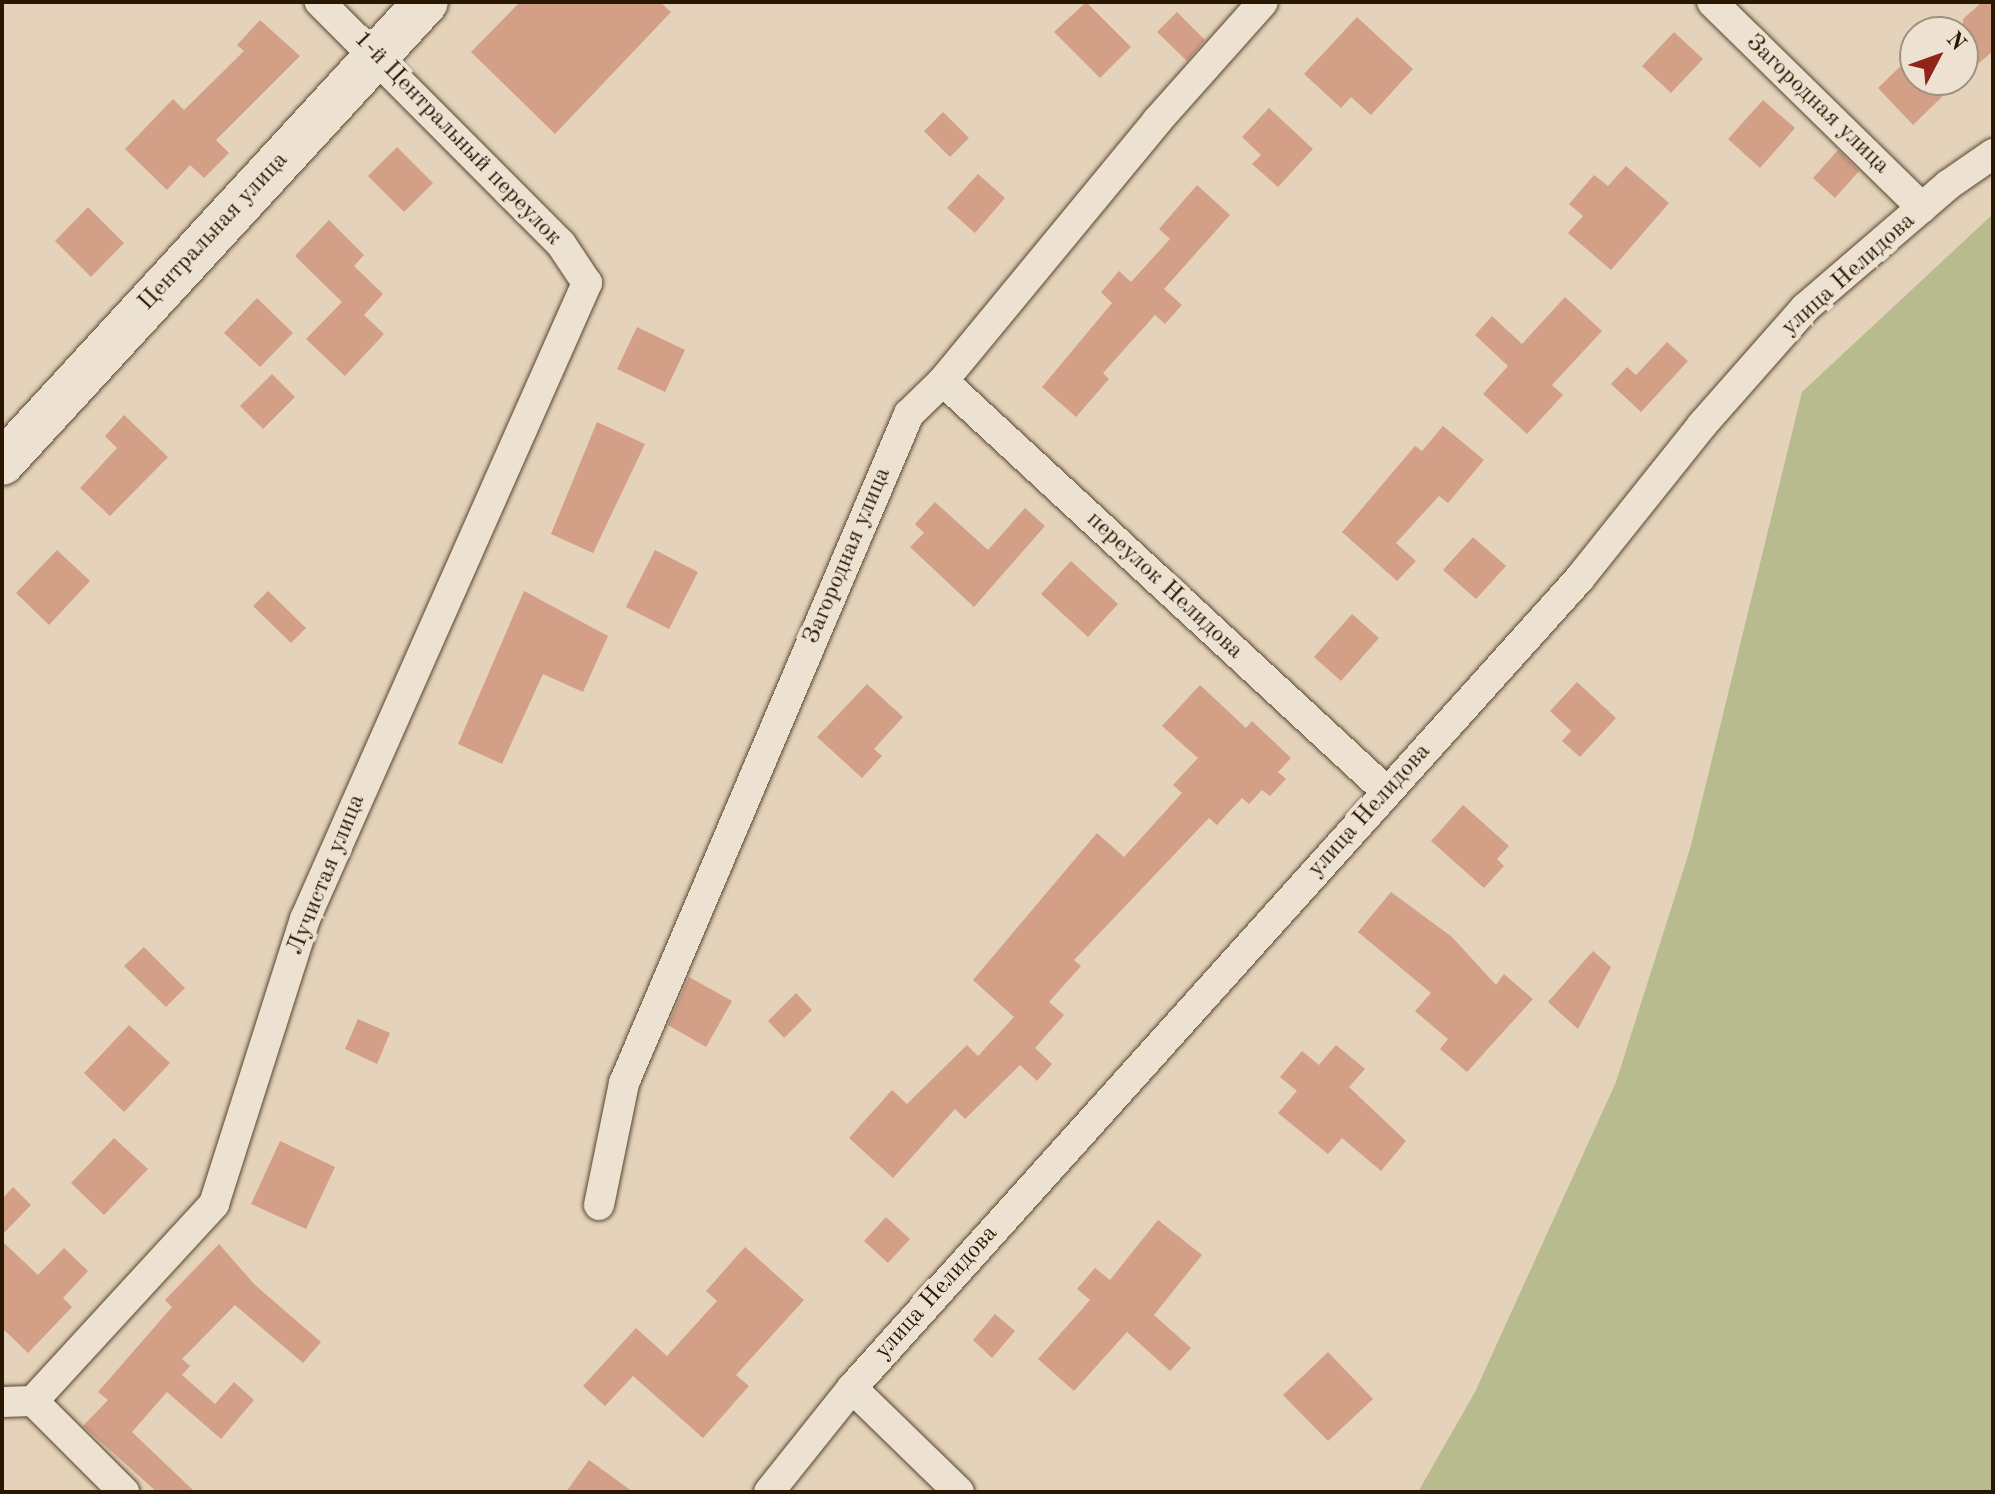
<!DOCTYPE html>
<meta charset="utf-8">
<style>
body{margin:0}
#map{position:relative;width:1995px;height:1494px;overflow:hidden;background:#e4d3ba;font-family:"Old Standard TT",serif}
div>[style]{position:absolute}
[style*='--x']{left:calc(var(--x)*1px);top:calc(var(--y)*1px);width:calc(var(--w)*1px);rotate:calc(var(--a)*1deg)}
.green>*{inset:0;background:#b7bb8d}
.building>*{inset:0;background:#d39f87}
.roads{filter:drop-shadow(0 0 2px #58462f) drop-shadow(0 0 2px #58462f)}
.street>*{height:30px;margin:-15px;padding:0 15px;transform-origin:15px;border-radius:15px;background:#ede2d2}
.secondary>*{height:44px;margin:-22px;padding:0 22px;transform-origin:22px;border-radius:22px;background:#ede2d2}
span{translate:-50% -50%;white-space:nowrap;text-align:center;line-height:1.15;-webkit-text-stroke:8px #ede2d2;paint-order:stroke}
.street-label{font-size:24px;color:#291701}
.frame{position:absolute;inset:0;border:4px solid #291701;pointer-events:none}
.north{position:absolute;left:1899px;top:16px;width:80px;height:80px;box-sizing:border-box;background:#ede2d2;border:2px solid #9f917e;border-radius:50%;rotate:49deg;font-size:22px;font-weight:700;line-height:32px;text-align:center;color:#291701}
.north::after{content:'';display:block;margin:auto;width:28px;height:36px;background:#8f2418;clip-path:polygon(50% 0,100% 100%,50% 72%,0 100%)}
</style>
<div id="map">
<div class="green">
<div style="clip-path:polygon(1993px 214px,1993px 1492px,1418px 1492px,1475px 1392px,1616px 1082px,1690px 849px,1802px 392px)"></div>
</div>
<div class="building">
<div style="clip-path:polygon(520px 2px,660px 2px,671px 12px,555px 134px,471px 52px)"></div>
<div style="clip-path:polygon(1086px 2px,1131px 47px,1100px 78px,1054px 32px)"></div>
<div style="clip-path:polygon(1982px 2px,1993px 2px,1993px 51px,1963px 77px,1963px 19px)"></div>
<div style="clip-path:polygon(1177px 12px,1205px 40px,1187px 61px,1157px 32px)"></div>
<div style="clip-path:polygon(1357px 17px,1413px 69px,1371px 115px,1351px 97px,1341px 108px,1304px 74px)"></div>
<div style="clip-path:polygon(260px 20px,300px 56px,216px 140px,229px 153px,204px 178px,190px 165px,167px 190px,125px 149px,173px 99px,184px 110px,244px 51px,237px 45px)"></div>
<div style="clip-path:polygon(1674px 32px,1703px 59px,1671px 93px,1642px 66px)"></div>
<div style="clip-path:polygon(1915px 52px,1915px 80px,1931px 80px,1945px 94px,1913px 125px,1878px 88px)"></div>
<div style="clip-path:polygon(1763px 100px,1795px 128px,1760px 168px,1728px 139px)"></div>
<div style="clip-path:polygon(1269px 108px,1313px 149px,1278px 187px,1252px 164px,1261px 155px,1242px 137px)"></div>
<div style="clip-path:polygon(943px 112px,969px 138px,950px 157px,924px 131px)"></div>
<div style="clip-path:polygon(397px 147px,433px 183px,404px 212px,368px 176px)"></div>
<div style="clip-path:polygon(1838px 150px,1859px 171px,1835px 198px,1813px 178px)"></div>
<div style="clip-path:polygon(1626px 166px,1669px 203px,1611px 270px,1568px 233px,1583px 216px,1569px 204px,1594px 175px,1608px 186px)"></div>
<div style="clip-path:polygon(978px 174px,1005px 198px,975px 233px,947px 208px)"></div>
<div style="clip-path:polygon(1197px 185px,1230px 215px,1164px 289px,1182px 305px,1165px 324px,1155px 315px,1103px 373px,1109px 379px,1076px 417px,1042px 387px,1112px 303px,1101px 292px,1119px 271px,1131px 282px,1170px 239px,1159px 229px)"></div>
<div style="clip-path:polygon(88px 207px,124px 243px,91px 277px,55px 241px)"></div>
<div style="clip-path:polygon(329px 220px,364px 255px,354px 266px,383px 294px,364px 315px,384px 334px,345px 376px,306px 339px,342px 302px,295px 256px)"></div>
<div style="clip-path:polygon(1565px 297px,1602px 331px,1552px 385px,1563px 395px,1527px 434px,1483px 394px,1508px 366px,1475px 335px,1492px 316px,1522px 344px)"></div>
<div style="clip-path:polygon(257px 298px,293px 333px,260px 367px,224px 333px)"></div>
<div style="clip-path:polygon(637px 327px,685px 350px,665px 392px,617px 369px)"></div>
<div style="clip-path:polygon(1667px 342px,1688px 361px,1641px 412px,1611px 384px,1627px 367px,1636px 375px)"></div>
<div style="clip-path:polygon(272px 374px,295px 397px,263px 429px,240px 406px)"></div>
<div style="clip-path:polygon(124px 415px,168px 457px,110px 516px,80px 488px,117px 448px,105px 436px)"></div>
<div style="clip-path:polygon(597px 422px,645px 444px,593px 553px,551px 534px)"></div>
<div style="clip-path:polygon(1443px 426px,1484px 460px,1448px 503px,1439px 496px,1396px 543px,1416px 561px,1397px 581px,1342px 532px,1415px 446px,1422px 451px)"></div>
<div style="clip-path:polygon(935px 502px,988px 550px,1025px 508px,1045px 526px,974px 607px,910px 547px,924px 533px,915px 524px)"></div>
<div style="clip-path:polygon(1473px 537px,1506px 566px,1476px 599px,1443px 570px)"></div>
<div style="clip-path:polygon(57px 550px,90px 581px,49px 625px,16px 593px)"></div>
<div style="clip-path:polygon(655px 550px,698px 572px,669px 629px,626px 607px)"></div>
<div style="clip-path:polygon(1071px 561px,1118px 604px,1088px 637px,1041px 594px)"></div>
<div style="clip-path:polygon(268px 591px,306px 628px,291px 643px,253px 606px)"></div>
<div style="clip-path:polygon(524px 591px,608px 636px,583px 692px,543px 674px,502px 764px,458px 744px)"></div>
<div style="clip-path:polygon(1352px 614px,1379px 638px,1341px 681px,1314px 657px)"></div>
<div style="clip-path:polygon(1577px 682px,1616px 718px,1580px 757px,1562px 741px,1571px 731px,1550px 711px)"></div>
<div style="clip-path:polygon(867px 684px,903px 717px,874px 749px,882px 756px,862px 778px,817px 737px)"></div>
<div style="clip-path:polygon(1200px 685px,1246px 728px,1252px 721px,1291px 758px,1278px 772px,1286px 779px,1270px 796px,1262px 790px,1249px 804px,1242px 798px,1217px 825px,1209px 818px,1074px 960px,1081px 966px,1049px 1002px,1064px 1015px,1035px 1048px,1052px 1064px,1037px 1081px,1020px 1065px,965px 1119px,955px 1109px,893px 1178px,849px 1138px,892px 1090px,907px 1104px,967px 1045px,978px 1056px,1014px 1017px,973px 980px,1097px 833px,1124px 857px,1182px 793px,1173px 785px,1198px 758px,1162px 726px)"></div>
<div style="clip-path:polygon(1463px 805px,1509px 846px,1497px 859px,1504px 866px,1484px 888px,1431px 841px)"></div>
<div style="clip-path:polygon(1391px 892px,1452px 937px,1496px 985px,1504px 974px,1533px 999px,1467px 1072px,1440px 1049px,1448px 1039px,1415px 1011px,1431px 993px,1358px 932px)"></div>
<div style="clip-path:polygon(144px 947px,185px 988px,166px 1007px,124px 966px)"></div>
<div style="clip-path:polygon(1593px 951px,1611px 967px,1578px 1029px,1548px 1002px)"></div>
<div style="clip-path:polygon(689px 977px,732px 1001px,706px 1047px,668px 1025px)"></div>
<div style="clip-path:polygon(796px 993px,812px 1010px,784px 1038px,768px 1021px)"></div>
<div style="clip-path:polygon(358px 1019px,390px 1033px,377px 1064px,345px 1049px)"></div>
<div style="clip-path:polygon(129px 1025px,170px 1063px,124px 1112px,84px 1073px)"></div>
<div style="clip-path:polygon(1336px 1045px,1365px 1069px,1349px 1087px,1406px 1141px,1381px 1171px,1342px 1138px,1328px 1154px,1278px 1113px,1297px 1091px,1280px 1077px,1302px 1051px,1319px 1065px)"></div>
<div style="clip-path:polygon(114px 1138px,148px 1169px,104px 1215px,71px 1183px)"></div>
<div style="clip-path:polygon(280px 1141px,335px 1167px,306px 1229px,251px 1204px)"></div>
<div style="clip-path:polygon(13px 1187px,31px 1205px,2px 1235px,2px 1199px)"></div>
<div style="clip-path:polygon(886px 1217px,910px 1239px,888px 1263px,864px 1241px)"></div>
<div style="clip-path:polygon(1158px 1220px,1202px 1255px,1154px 1315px,1191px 1348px,1170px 1371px,1127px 1332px,1074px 1391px,1038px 1359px,1090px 1300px,1077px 1289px,1095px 1268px,1110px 1280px)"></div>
<div style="clip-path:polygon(2px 1241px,38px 1275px,64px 1248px,88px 1271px,63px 1298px,72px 1307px,28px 1353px,2px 1328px)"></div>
<div style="clip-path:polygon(219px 1244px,255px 1285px,321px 1342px,303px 1363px,235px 1305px,182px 1359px,190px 1366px,182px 1375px,215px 1404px,234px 1382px,254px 1400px,221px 1439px,167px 1392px,132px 1432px,195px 1492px,157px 1492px,83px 1426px,108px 1400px,98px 1392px,172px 1307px,165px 1300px)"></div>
<div style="clip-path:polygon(745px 1247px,804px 1300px,736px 1375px,749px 1386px,703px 1438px,633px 1376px,605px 1406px,583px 1386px,636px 1328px,667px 1356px,717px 1301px,706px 1291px)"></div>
<div style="clip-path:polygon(995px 1314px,1015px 1331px,992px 1358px,973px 1340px)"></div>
<div style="clip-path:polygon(1328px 1352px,1373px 1399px,1328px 1441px,1283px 1395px)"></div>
<div style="clip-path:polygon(589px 1460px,633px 1492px,566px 1492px)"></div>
</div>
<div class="roads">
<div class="street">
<div style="--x:1712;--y:2;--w:294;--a:44.4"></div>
<div style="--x:943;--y:381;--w:604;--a:42.78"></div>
<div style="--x:599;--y:1205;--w:125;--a:-78.4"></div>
<div style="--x:624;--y:1083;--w:727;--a:-66.93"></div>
<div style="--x:909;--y:414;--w:47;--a:-44.1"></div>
<div style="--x:943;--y:381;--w:337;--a:-50.5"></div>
<div style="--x:1157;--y:121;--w:159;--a:-48.3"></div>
<div style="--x:852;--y:1388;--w:149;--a:44.2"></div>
<div style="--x:33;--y:1401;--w:129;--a:45"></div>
<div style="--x:2;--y:1402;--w:31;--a:-2"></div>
<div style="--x:33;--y:1401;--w:268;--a:-47.4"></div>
<div style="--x:214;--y:1204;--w:299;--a:-72.3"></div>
<div style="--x:305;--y:919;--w:696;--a:-66.09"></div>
<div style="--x:587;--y:283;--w:47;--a:-123.7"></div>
<div style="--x:561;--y:244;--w:342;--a:-134.9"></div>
<div style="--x:769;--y:1492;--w:133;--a:-51.4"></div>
<div style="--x:852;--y:1388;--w:1089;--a:-48.05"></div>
<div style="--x:1580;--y:578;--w:196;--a:-51.4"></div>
<div style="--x:1702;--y:425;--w:156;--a:-48.6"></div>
<div style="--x:1805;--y:308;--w:189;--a:-40.7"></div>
<div style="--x:1948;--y:185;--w:55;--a:-34.6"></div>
</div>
<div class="secondary">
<div style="--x:2;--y:463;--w:626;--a:-47.39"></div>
</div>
</div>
<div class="street-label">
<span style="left:1817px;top:105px;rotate:44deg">Загородная улица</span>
<span style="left:457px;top:139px;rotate:46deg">1-й Центральный переулок</span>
<span style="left:214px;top:232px;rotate:-47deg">Центральная улица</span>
<span style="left:1849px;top:275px;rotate:-42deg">улица Нелидова</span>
<span style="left:848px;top:556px;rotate:-67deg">Загородная улица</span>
<span style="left:1164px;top:586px;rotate:43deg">переулок Нелидова</span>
<span style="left:1370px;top:811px;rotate:-48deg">улица Нелидова</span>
<span style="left:327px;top:875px;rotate:-68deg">Лучистая улица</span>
<span style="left:937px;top:1293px;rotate:-48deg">улица Нелидова</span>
</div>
<div class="frame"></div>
<div class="north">N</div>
</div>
